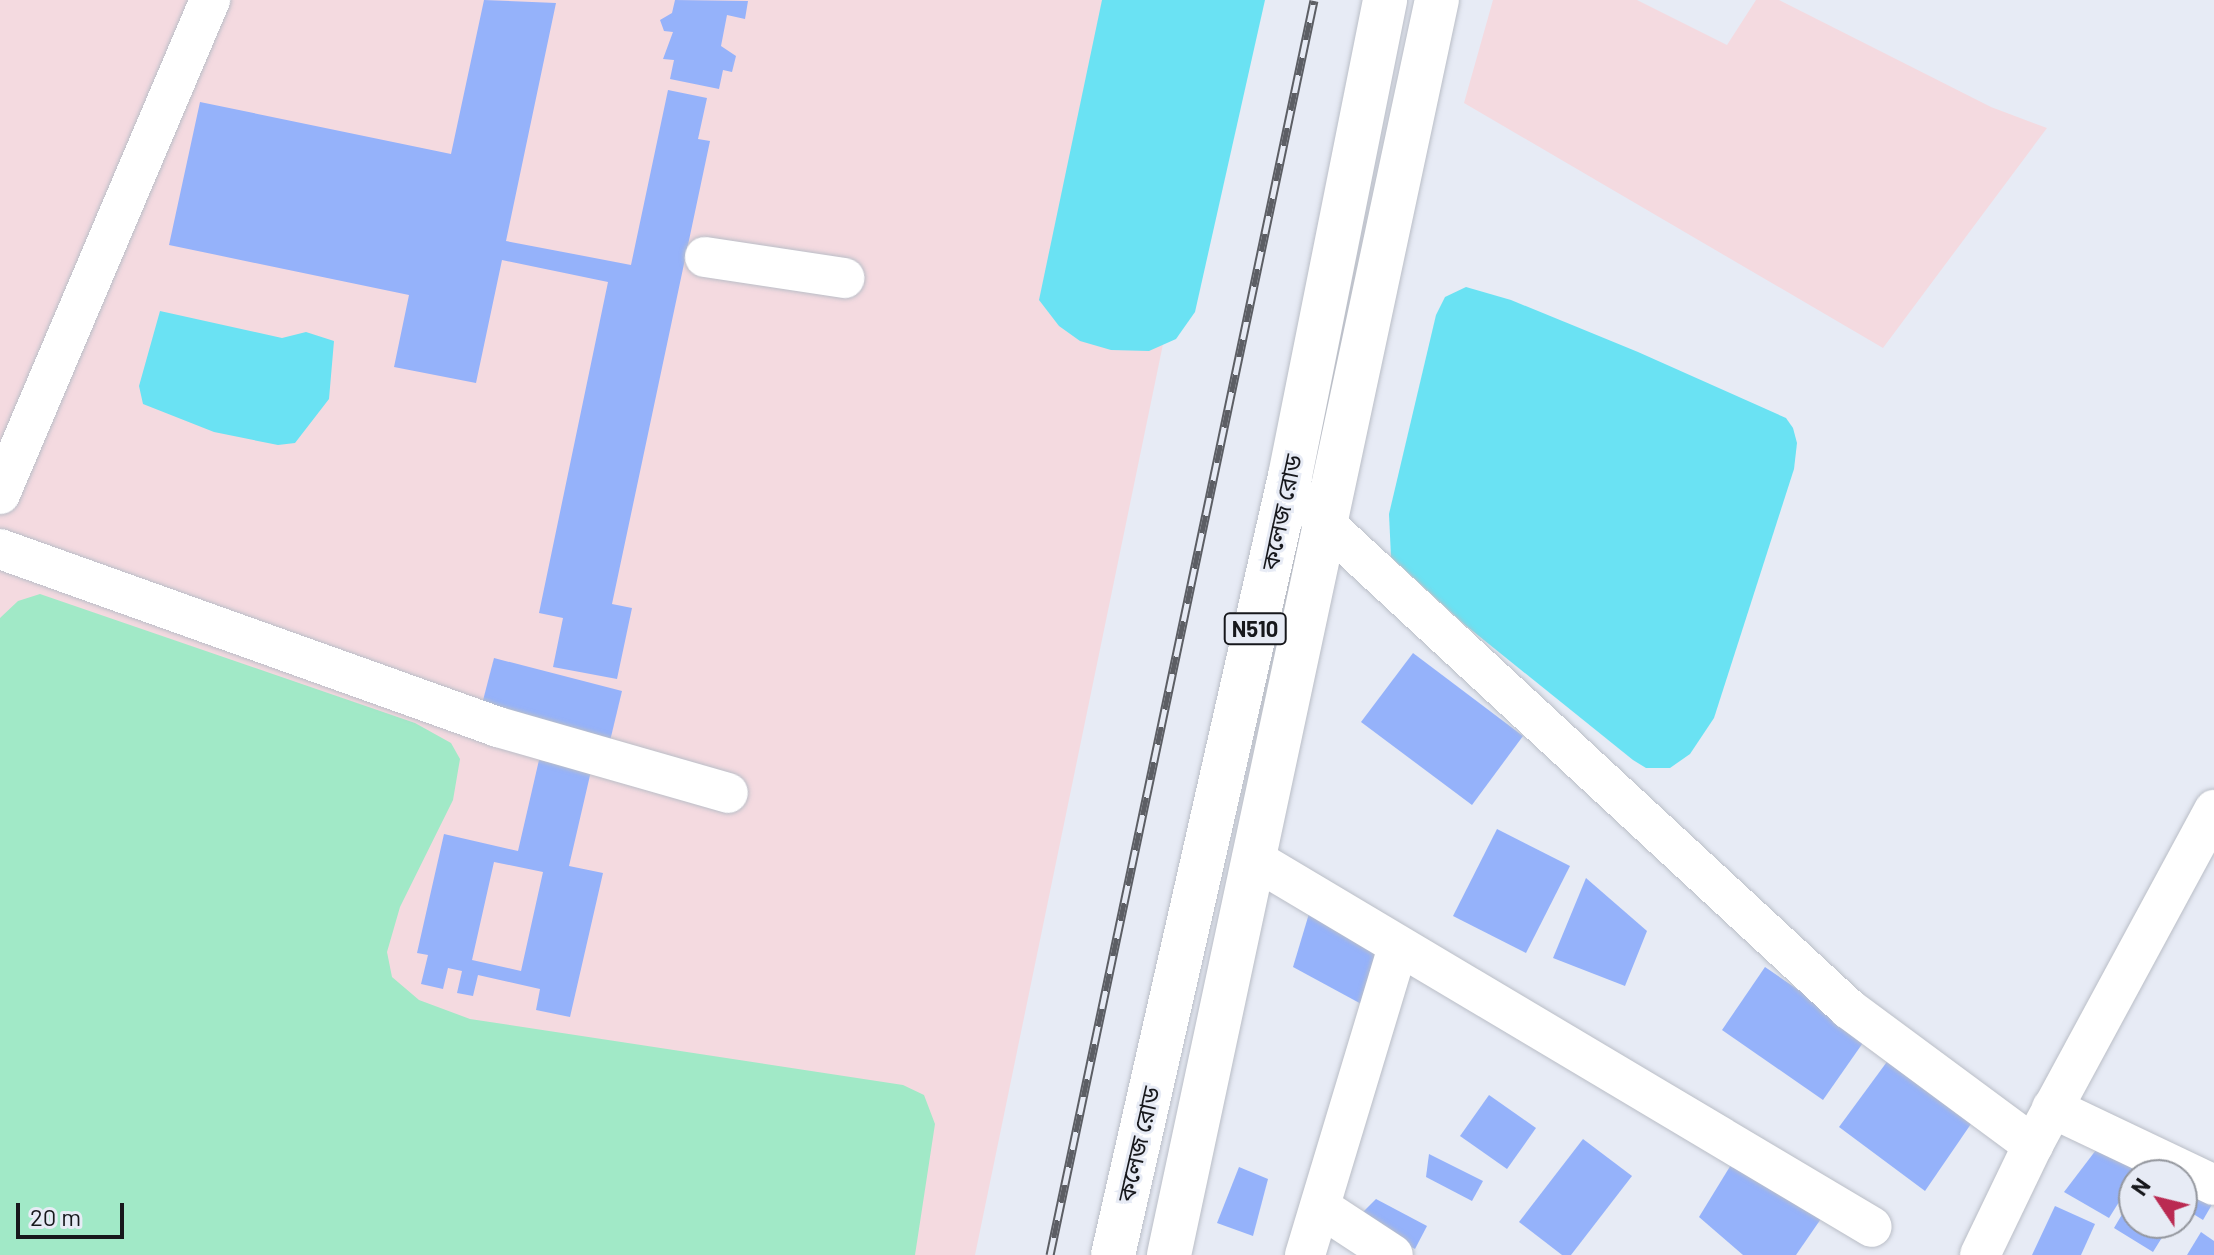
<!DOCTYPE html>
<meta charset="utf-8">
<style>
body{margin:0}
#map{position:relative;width:2214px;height:1255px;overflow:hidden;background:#e7ebf5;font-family:Barlow,"Noto Sans Bengali",sans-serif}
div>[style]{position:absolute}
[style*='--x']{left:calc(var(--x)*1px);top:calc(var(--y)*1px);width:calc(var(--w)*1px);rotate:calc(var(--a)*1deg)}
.education>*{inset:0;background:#f4dae0}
.green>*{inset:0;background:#a1e9c7}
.water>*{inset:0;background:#6ae2f3}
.building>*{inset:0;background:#95b2fa}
.roads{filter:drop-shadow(0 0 2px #babec7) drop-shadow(0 0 2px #babec7)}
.minor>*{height:40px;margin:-20px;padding:0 20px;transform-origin:20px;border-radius:20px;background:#fff}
.highway>*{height:44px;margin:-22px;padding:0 22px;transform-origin:22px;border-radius:22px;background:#fff}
.rail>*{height:9px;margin-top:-4.5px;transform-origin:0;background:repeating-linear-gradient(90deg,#e7ebf5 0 18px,#5c5e64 0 36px);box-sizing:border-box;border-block:2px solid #5c5e64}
span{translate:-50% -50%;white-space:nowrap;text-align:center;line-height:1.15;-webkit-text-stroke:6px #e7ebf5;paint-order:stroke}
.shield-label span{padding:2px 6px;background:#e7ebf5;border:2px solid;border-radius:6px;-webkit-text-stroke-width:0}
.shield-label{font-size:22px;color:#17181c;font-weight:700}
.street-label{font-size:24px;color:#17181c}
.north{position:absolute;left:2118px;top:1159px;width:80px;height:80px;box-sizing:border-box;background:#e7ebf5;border:2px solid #94979e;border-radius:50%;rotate:305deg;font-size:22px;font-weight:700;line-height:32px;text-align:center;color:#17181c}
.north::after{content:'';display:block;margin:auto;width:28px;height:36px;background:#ba2a52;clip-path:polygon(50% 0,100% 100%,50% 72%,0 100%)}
.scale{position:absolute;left:16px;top:1203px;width:108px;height:36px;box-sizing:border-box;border:4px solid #17181c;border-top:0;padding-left:10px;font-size:24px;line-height:28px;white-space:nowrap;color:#17181c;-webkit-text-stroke:6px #e7ebf5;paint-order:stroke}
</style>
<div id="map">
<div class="education">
<div style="clip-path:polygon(0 0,1234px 0,975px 1255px,0 1255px)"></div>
<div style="clip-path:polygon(1493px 0,1637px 0,1727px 45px,1756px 0,1779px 0,1991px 107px,2047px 128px,1883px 348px,1464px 103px)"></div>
</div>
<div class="green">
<div style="clip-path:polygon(40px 594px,415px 723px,451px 743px,460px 759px,453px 800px,400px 907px,387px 952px,392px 977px,419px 1000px,470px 1019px,903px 1085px,924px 1095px,935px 1124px,915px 1255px,0 1255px,0 618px,18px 601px)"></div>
</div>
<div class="water">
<div style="clip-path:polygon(1102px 0,1265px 0,1195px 312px,1176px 339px,1149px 351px,1111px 350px,1080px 341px,1059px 326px,1039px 300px)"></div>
<div style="clip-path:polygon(1466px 287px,1511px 300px,1638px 352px,1786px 418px,1793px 428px,1797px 443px,1794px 469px,1714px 718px,1690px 754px,1670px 768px,1646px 768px,1633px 760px,1464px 624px,1391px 557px,1389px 514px,1436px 315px,1445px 297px)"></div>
<div style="clip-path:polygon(160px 311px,282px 338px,306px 332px,334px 341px,329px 399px,295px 443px,278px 445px,214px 432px,143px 404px,139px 386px)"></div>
</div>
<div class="building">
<div style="clip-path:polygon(484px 0,556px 3px,506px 241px,631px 265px,668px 90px,707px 98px,698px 139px,710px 141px,612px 604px,632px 608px,617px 679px,553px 667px,563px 618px,539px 613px,608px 282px,502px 260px,476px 383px,394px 367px,409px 295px,169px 245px,200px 102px,451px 154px)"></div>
<div style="clip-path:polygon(675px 0,748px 1px,745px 19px,727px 15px,721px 46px,736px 56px,732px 72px,723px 70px,719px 89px,670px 79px,674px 60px,663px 59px,673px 32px,664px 31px,660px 20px,672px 13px)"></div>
<div style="clip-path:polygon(1413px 653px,1523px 736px,1472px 805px,1361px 722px)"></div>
<div style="clip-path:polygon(494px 658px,622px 691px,610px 741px,481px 708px)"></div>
<div style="clip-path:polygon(evenodd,539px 760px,591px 771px,569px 866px,603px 873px,570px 1017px,536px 1010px,540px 989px,478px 975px,473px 996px,457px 993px,462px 971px,448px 968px,443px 989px,421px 984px,428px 955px,417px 953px,444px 834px,518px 851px,539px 760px,494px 862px,543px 872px,521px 971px,472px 960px,494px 862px)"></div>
<div style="clip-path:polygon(1497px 829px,1570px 866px,1526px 953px,1453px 916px)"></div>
<div style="clip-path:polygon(1586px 878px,1647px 931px,1625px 986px,1553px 958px)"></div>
<div style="clip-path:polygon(1311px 907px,1389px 940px,1365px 1006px,1293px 967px)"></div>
<div style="clip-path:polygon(1765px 967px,1867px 1037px,1823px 1100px,1722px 1030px)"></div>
<div style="clip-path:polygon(1889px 1059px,1973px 1121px,1925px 1191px,1839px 1127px)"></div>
<div style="clip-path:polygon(1489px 1095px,1536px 1128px,1507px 1169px,1460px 1136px)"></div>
<div style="clip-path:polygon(1583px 1139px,1632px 1176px,1571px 1255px,1562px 1255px,1519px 1222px)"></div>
<div style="clip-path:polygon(2096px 1150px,2141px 1167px,2109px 1218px,2064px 1192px)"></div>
<div style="clip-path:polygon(1429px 1154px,1483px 1181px,1472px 1201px,1426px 1177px)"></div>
<div style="clip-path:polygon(1737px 1155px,1825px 1213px,1796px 1255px,1743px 1255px,1699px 1217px)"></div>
<div style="clip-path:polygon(1239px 1167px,1268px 1179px,1253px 1236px,1217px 1223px)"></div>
<div style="clip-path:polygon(2182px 1182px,2214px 1201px,2203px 1220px,2182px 1207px)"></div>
<div style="clip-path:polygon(2134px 1194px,2134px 1223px,2171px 1223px,2153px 1252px,2114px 1228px)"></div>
<div style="clip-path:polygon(1376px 1199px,1427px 1226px,1415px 1249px,1356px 1219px)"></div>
<div style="clip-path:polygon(2055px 1206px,2095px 1224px,2081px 1255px,2032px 1255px)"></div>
<div style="clip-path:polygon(2201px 1232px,2214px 1241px,2214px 1255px,2187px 1255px)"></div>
</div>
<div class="roads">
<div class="minor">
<div style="--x:705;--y:257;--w:141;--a:8.6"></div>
<div style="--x:0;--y:494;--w:537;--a:-66.97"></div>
<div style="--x:1309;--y:502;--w:23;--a:56"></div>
<div style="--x:1322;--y:521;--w:718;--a:42.8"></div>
<div style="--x:1849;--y:1009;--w:229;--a:36.5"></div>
<div style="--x:0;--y:549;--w:529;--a:19.67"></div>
<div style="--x:498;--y:727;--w:239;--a:16"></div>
<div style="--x:1252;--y:858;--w:721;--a:30.76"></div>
<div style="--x:2052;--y:1108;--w:179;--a:25.4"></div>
<div style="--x:1320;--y:1207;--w:87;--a:33.3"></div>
<div style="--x:1305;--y:1255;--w:323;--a:-73.2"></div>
<div style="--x:1980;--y:1255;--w:122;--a:-64.3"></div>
<div style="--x:2033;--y:1145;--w:381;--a:-61.6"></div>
</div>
<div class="highway">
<div style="--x:1113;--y:1255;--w:799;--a:-77.2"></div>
<div style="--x:1290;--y:476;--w:485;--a:-78.7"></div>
<div style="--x:1169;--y:1255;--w:1283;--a:-77.95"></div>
</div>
</div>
<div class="rail">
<div style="--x:1050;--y:1255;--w:1282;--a:-78.12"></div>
</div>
<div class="shield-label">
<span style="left:1255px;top:629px">N510</span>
</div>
<div class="street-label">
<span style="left:1281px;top:512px;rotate:-78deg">কলেজ রোড</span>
<span style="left:1138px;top:1144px;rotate:-77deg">কলেজ রোড</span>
</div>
<div class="north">N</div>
<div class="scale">20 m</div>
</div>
